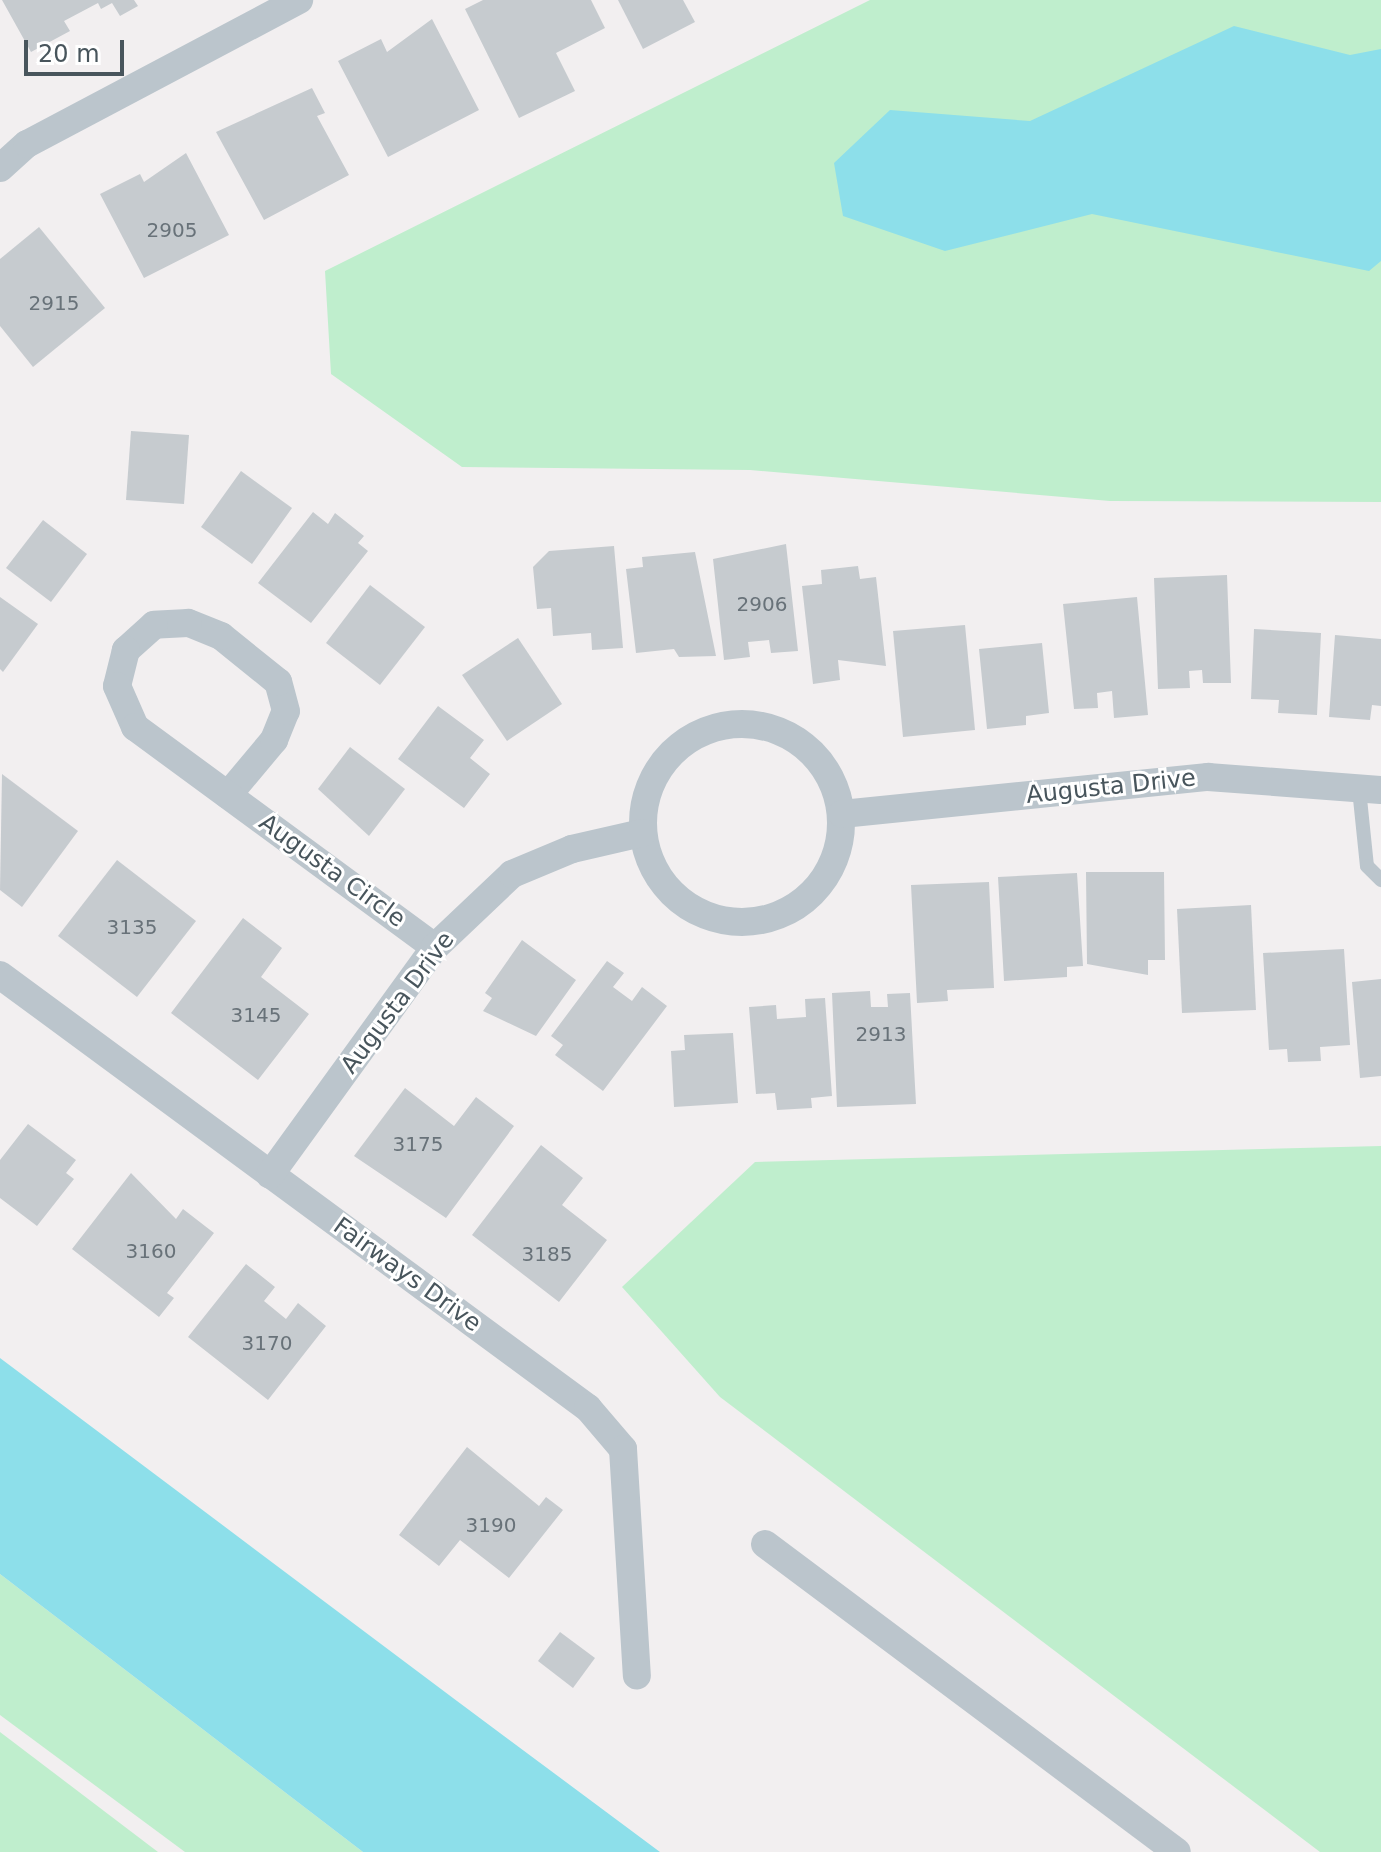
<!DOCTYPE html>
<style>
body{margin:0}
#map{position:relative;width:1381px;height:1852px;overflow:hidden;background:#f2eff0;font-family:"DejaVu Sans",sans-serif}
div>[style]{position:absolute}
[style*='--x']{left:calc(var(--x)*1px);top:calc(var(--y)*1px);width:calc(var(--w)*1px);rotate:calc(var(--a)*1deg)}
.green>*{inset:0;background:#bfeecd}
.water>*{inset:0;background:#8ddfea}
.building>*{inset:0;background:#c6cbcf}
.lane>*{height:14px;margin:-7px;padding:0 7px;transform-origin:7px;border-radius:7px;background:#bbc5cc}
.street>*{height:28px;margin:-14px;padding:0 14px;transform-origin:14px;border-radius:14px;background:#bbc5cc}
.street>.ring{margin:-14px;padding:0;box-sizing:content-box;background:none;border:28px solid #bbc5cc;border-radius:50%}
span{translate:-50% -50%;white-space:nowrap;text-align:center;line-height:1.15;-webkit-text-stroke:6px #fff;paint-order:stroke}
.number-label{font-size:20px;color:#687279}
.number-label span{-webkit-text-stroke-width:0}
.street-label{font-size:24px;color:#48555c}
.scale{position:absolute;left:24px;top:40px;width:100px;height:36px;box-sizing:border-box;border:4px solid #48555c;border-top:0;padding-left:10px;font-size:24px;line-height:28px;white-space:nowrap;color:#48555c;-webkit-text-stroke:6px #fff;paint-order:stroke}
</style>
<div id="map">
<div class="green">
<div style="clip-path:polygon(870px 0,1381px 0,1381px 502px,1110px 501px,750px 470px,462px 467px,331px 374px,325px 271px)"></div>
<div style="clip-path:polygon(1381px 1146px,1381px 1852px,1320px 1852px,720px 1397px,622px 1287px,755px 1162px)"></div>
<div style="clip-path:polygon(0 1574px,363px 1852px,185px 1852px,0 1715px)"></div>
<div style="clip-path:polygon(0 1732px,158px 1852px,0 1852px)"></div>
</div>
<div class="water">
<div style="clip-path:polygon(1234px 26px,1350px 55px,1381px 49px,1381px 261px,1369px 271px,1092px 214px,945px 251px,843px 216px,834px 163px,890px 110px,1030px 121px)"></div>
<div style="clip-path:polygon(0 1358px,457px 1701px,660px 1852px,363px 1852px,0 1574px)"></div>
</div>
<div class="building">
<div style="clip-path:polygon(2px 0,134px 0,138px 6px,120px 16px,112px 3px,101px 9px,98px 3px,64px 21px,70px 31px,31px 52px)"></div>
<div style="clip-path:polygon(483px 0,591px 0,605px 28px,556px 53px,575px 91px,519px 118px,465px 9px)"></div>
<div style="clip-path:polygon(618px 0,683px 0,695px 22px,643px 49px)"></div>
<div style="clip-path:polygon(432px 19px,479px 110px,388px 157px,338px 61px,381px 39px,387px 52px)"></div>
<div style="clip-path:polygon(312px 88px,325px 113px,317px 116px,349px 175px,264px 220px,216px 132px)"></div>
<div style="clip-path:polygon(186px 153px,229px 235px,144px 278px,100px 194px,140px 174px,144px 182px)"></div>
<div style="clip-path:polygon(39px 227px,105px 308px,33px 367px,0 326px,0 259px)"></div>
<div style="clip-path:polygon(131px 431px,189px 435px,184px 504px,126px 500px)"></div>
<div style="clip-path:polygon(241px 471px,292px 508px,252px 564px,201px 527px)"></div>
<div style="clip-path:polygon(313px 512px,328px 524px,335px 513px,364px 536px,358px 543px,368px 551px,311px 623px,258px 583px)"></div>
<div style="clip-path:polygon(43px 520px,87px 554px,51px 602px,6px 568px)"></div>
<div style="clip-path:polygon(786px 544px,798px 651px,771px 653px,769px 640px,748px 642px,750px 657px,724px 660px,713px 559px)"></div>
<div style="clip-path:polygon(614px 546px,623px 648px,592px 650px,591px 633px,553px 636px,551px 608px,537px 609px,533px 567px,549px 551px)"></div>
<div style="clip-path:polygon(695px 552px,716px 656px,679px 657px,674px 649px,636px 653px,626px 569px,643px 567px,642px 557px)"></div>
<div style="clip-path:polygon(858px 566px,860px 579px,876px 577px,886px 666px,838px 660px,840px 680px,813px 684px,802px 586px,822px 584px,821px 570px)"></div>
<div style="clip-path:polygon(1227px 575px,1231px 683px,1203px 683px,1202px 670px,1189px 671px,1190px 688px,1158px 689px,1154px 578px)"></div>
<div style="clip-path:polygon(370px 585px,425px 627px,380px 685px,326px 643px)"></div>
<div style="clip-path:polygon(0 597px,38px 624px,3px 672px,0 669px)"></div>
<div style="clip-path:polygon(1137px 597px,1148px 715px,1114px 718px,1112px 691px,1097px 693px,1098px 708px,1074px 709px,1063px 604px)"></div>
<div style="clip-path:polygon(965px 625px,975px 730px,903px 737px,893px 631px)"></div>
<div style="clip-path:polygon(1254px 629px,1321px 633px,1317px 715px,1278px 713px,1279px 700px,1251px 699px)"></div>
<div style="clip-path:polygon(1335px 635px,1381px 639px,1381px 706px,1372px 705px,1370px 720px,1329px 717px)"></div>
<div style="clip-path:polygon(518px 638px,562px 704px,507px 741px,462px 675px)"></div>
<div style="clip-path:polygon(1042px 643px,1049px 713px,1026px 716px,1026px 725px,987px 729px,979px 649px)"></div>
<div style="clip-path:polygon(438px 706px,484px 740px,470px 758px,490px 774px,464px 808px,398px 759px)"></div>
<div style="clip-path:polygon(350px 747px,405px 789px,369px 836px,318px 789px)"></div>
<div style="clip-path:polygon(2px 774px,78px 831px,22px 907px,0 890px)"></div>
<div style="clip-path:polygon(117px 860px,196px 921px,137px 997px,58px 936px)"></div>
<div style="clip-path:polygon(1086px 872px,1164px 872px,1165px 960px,1148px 960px,1148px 975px,1087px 964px)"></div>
<div style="clip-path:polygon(1077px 873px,1083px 966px,1067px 967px,1067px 977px,1004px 981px,998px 877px)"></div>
<div style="clip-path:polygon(989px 882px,994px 988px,947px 990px,948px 1001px,917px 1003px,911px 885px)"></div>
<div style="clip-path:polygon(1251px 905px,1256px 1010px,1182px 1013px,1177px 909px)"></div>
<div style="clip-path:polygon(243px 918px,282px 948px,261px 977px,309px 1014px,258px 1080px,171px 1013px)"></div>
<div style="clip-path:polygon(522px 940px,576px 980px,536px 1036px,483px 1011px,492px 998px,485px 993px)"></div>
<div style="clip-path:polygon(1344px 949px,1350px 1045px,1320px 1047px,1321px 1061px,1288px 1062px,1287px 1049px,1269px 1050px,1263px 953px)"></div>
<div style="clip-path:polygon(607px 961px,624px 973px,613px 987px,632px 1001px,642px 987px,667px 1006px,603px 1091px,555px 1055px,563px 1045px,551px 1036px)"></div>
<div style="clip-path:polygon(1381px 979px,1381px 1076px,1360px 1078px,1352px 982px)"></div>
<div style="clip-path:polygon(870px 991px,871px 1007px,888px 1007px,887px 994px,910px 993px,916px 1104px,837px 1107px,832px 993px)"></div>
<div style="clip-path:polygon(825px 998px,832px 1096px,811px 1098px,812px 1108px,777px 1110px,775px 1093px,756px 1094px,749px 1007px,776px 1005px,777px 1019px,806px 1017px,805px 999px)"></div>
<div style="clip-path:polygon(733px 1033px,738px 1103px,674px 1107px,671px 1051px,685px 1050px,684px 1035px)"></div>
<div style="clip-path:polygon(405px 1088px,454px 1126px,476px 1097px,514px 1126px,446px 1218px,354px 1156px)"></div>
<div style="clip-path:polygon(28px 1124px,76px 1160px,66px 1173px,74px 1179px,37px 1226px,0 1198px,0 1160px)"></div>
<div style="clip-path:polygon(541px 1145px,583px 1178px,562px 1205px,607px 1240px,559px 1302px,472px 1235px)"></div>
<div style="clip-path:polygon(131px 1173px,176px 1219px,183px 1209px,214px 1233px,167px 1293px,174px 1298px,159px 1317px,72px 1249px)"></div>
<div style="clip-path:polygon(246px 1264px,275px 1287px,264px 1301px,286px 1319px,298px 1303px,326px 1326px,268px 1400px,188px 1337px)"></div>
<div style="clip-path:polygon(467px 1447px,539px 1506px,546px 1497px,563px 1510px,509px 1578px,460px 1540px,439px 1566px,399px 1535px)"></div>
<div style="clip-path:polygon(560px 1632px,595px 1658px,573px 1688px,538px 1661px)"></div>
</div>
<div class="lane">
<div style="--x:1359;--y:789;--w:77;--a:84.1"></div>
<div style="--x:1367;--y:866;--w:20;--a:45"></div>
</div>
<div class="street">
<div style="--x:0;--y:168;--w:36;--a:-42"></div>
<div style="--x:27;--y:144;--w:308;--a:-27.9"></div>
<div class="ring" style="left:643px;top:724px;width:170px;height:170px"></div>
<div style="--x:228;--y:795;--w:72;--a:-50.1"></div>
<div style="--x:274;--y:740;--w:31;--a:-68"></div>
<div style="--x:286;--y:711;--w:30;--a:-105"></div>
<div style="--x:278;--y:682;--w:73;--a:-141.1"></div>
<div style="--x:221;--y:636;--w:35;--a:-158"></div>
<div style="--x:188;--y:623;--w:34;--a:177"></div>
<div style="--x:154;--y:625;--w:38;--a:138"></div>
<div style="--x:126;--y:650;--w:37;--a:104"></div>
<div style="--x:117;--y:686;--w:45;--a:66.3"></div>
<div style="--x:135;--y:727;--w:372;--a:36.3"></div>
<div style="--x:842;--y:814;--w:368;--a:-5.8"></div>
<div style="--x:1208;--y:777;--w:173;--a:4.3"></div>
<div style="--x:0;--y:975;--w:730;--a:36.37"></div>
<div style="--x:588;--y:1408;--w:54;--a:49.5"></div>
<div style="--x:623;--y:1449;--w:227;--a:86.5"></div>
<div style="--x:270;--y:1175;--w:281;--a:-54.1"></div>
<div style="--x:435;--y:947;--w:106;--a:-43.5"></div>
<div style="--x:512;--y:874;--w:65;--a:-22.6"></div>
<div style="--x:572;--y:849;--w:72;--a:-12.9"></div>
<div style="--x:765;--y:1544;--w:514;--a:36.78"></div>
</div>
<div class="number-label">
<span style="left:172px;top:230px">2905</span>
<span style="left:54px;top:303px">2915</span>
<span style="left:762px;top:604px">2906</span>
<span style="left:132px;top:927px">3135</span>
<span style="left:256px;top:1015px">3145</span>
<span style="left:881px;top:1034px">2913</span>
<span style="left:418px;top:1144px">3175</span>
<span style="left:151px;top:1251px">3160</span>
<span style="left:547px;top:1254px">3185</span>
<span style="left:267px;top:1343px">3170</span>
<span style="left:491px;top:1525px">3190</span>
</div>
<div class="street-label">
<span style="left:1111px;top:787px;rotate:-6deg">Augusta Drive</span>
<span style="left:332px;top:871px;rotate:36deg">Augusta Circle</span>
<span style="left:398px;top:1003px;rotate:-53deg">Augusta Drive</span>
<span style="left:407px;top:1275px;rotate:36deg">Fairways Drive</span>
</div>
<div class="scale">20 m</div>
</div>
